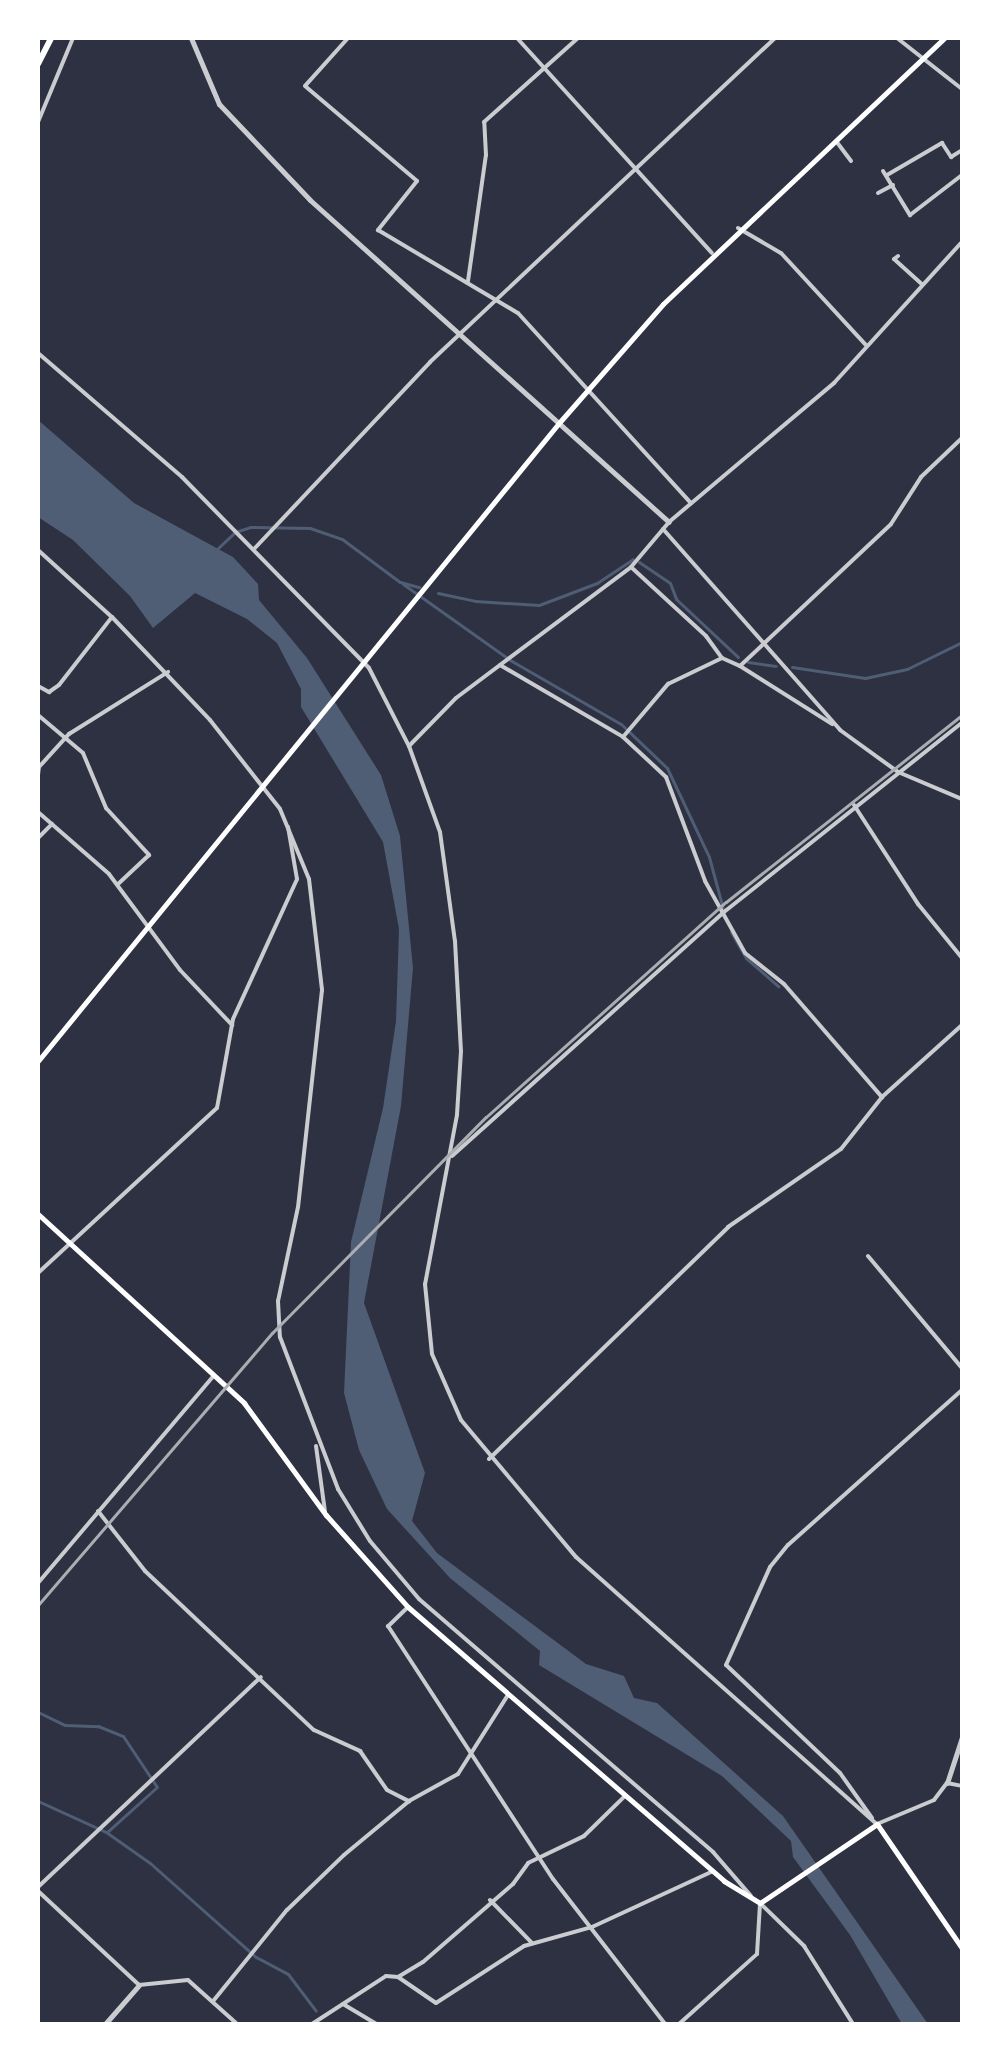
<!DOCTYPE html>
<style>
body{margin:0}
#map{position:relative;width:1000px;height:2062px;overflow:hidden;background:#2d3142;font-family:"DejaVu Sans",sans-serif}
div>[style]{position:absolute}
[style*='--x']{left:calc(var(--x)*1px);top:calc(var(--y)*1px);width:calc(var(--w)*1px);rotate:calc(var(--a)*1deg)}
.water>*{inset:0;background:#4f5d75}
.stream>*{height:3px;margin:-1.5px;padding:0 1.5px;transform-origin:1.5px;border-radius:1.5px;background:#4f5d75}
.minor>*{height:4px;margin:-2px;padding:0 2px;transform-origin:2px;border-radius:2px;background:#caccd0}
.tertiary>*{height:5px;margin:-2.5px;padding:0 2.5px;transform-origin:2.5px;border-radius:2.5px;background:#caccd0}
.secondary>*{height:5px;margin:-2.5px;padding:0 2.5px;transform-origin:2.5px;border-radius:2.5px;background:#fff}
.trunk>*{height:6px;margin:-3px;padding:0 3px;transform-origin:3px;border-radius:3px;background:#fff}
.rail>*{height:3px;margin:-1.5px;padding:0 1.5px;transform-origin:1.5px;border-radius:1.5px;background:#abadb3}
span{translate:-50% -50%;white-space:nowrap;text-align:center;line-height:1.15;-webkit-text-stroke:8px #fff;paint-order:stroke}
.frame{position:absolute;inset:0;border:40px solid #fff;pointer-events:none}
</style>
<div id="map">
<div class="water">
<div style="clip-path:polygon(38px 420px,134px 503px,233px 557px,258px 584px,259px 600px,307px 658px,381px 775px,400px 836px,413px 968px,401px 1106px,364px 1303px,425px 1473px,412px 1521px,437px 1553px,586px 1664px,624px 1676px,634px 1698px,657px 1703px,783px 1816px,928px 2024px,902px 2024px,850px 1935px,793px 1857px,791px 1841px,722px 1776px,539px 1665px,540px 1651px,450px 1578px,387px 1509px,359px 1450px,344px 1393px,351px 1242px,383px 1108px,396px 1021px,399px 929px,383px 842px,301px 707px,301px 689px,277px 643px,247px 619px,195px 593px,153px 628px,130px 596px,73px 540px,38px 517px)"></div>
</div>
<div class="stream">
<div style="--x:217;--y:549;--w:25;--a:-43"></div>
<div style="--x:235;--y:532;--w:16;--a:-18"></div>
<div style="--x:250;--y:527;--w:60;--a:1"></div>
<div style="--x:310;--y:528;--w:34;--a:19"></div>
<div style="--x:342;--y:539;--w:72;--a:36.6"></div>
<div style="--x:400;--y:582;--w:20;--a:15"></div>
<div style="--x:639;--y:562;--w:37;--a:34"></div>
<div style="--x:670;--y:583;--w:17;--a:69"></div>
<div style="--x:676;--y:599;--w:85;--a:43.1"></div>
<div style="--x:403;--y:584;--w:131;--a:35.4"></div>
<div style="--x:510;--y:660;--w:128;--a:30"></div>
<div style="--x:621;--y:724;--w:64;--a:43.7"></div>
<div style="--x:667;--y:768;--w:98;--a:64.7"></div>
<div style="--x:709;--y:857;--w:54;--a:74.9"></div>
<div style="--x:438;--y:593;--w:38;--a:12"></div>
<div style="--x:475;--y:601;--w:64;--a:3.6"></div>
<div style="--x:539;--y:605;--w:62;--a:-20.8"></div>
<div style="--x:597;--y:583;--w:43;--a:-33.7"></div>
<div style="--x:748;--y:662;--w:28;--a:8"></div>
<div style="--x:792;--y:667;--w:74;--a:8.6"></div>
<div style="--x:865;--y:678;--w:43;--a:-12.1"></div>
<div style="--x:907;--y:669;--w:61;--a:-26.1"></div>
<div style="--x:731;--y:932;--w:30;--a:60"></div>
<div style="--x:746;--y:958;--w:43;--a:41.2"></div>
<div style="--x:38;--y:1712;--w:30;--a:26"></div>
<div style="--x:65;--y:1725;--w:33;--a:2"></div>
<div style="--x:98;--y:1726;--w:27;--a:22"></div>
<div style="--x:123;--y:1736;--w:61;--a:56.3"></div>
<div style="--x:157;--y:1787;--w:67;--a:138"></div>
<div style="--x:38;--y:1801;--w:75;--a:24.5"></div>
<div style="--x:106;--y:1832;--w:54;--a:35.2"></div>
<div style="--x:150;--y:1863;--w:142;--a:41.6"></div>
<div style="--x:256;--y:1957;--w:36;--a:28"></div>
<div style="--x:288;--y:1974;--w:46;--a:52.9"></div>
</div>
<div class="minor">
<div style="--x:348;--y:38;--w:64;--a:131.9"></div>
<div style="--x:305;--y:86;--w:147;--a:40.3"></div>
<div style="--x:417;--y:181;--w:63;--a:128.5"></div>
<div style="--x:378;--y:230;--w:163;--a:30.7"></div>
<div style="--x:518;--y:313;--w:257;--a:47.7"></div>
<div style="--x:517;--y:38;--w:290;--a:47.8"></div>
<div style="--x:897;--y:38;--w:83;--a:38.1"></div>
<div style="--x:38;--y:122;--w:91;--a:-67.4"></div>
<div style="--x:836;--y:141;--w:25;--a:53"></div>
<div style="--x:883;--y:171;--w:52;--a:58.5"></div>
<div style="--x:910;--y:215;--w:66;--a:-37.6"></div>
<div style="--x:887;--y:175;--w:64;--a:-30.2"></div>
<div style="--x:942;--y:143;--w:17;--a:57"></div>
<div style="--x:951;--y:157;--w:13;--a:-32"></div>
<div style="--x:878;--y:193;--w:17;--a:-28"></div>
<div style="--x:738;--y:228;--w:50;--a:30.2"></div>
<div style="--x:781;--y:253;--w:125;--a:47.3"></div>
<div style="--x:898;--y:256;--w:5;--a:143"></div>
<div style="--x:894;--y:259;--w:38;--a:42"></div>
<div style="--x:468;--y:281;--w:127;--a:-81.9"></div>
<div style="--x:486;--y:155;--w:33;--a:-93"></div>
<div style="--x:484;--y:122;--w:126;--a:-41.8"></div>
<div style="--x:38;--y:353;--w:190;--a:40.7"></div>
<div style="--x:182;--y:477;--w:267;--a:45.6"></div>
<div style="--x:369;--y:668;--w:88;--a:62.9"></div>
<div style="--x:409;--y:746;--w:91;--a:70.2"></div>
<div style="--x:440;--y:832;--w:110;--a:82.2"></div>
<div style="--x:455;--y:941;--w:110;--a:86.9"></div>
<div style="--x:461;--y:1051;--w:64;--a:93.6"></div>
<div style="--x:457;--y:1115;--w:172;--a:100.7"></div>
<div style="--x:425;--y:1284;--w:70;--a:84.3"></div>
<div style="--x:432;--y:1354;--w:72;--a:66.3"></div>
<div style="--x:461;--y:1420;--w:179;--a:50"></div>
<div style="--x:576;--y:1557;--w:402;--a:41.6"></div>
<div style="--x:663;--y:529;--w:268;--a:48.6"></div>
<div style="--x:840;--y:730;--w:72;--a:35.9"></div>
<div style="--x:898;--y:772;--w:69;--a:22.9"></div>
<div style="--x:255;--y:548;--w:255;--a:-46.7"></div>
<div style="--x:430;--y:362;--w:473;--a:-43.2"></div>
<div style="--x:38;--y:550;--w:100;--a:42.2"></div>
<div style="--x:112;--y:617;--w:142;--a:46.4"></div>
<div style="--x:210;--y:720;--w:113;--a:51.8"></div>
<div style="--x:280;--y:809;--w:76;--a:67.5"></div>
<div style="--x:309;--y:879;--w:112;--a:83.3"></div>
<div style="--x:322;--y:990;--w:218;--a:96.3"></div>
<div style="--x:298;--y:1207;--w:96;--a:102"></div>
<div style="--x:278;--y:1301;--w:36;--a:87"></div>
<div style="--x:280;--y:1337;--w:163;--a:69.1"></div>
<div style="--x:338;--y:1489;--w:61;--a:58.4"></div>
<div style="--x:370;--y:1541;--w:76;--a:49.8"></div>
<div style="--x:419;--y:1599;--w:388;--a:40.7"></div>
<div style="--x:713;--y:1852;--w:58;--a:49.2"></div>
<div style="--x:631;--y:567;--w:102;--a:42.6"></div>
<div style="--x:706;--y:636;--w:27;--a:54"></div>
<div style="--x:722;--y:658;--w:20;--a:24"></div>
<div style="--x:740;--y:666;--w:207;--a:-43.2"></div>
<div style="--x:891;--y:524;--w:56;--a:-57.4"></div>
<div style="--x:921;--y:477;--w:57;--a:-43.6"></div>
<div style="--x:500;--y:665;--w:143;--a:30.3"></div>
<div style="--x:623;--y:737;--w:59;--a:42.9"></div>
<div style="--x:666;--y:777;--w:111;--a:69.4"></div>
<div style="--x:705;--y:881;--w:82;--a:60.9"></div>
<div style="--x:745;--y:953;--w:50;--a:38.5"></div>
<div style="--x:784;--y:984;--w:150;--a:49.1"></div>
<div style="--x:740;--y:666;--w:109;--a:32.2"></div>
<div style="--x:38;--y:686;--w:13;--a:29"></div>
<div style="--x:49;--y:692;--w:12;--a:-35"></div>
<div style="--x:59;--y:685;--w:86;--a:-52.1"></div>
<div style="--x:38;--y:715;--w:59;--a:40.2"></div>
<div style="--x:83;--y:753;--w:60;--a:67.3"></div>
<div style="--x:106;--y:808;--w:64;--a:47.5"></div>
<div style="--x:149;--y:855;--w:42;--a:136.9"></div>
<div style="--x:623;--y:737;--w:70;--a:-49.7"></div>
<div style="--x:668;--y:684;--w:60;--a:-25.7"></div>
<div style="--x:409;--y:746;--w:67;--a:-45.6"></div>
<div style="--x:456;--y:698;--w:219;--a:-36.8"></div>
<div style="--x:631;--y:567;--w:59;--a:-49.8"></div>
<div style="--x:669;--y:522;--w:216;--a:-40.1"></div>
<div style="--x:834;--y:383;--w:190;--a:-47.8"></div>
<div style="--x:38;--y:775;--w:8;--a:-83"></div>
<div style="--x:39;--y:767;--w:45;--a:-47.7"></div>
<div style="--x:69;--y:734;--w:117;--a:-32.1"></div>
<div style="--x:854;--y:805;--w:118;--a:57.1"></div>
<div style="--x:918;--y:904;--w:70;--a:50.8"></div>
<div style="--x:38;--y:812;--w:94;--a:41.1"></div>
<div style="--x:109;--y:874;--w:119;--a:53.5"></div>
<div style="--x:180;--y:970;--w:76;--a:46.6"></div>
<div style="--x:38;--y:838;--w:20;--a:-45"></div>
<div style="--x:452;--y:1156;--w:365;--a:-41.9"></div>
<div style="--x:724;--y:912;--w:304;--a:-38.5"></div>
<div style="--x:868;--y:1256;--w:146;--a:50"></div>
<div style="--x:38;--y:1273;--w:243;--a:-42.7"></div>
<div style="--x:217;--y:1108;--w:90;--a:-79.8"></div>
<div style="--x:233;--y:1019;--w:154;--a:-65.4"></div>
<div style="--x:297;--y:879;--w:53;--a:-99.8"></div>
<div style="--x:316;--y:1446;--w:67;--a:82.2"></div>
<div style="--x:489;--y:1459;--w:333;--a:-44.1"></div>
<div style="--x:728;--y:1227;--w:137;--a:-34.6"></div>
<div style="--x:841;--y:1149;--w:66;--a:-51.7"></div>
<div style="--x:882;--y:1097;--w:108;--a:-42"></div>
<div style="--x:98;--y:1511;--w:76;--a:51.9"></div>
<div style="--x:145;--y:1571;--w:232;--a:43.3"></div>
<div style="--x:314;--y:1730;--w:51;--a:24.5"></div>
<div style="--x:360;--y:1751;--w:47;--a:55.3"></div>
<div style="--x:387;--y:1790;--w:25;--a:27"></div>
<div style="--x:38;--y:1583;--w:270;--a:-49.7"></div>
<div style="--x:408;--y:1607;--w:28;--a:136"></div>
<div style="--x:388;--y:1626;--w:302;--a:56.9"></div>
<div style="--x:553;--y:1879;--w:183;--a:52.3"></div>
<div style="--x:872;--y:1818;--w:55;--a:-125.4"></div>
<div style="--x:840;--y:1773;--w:157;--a:-136.5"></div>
<div style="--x:726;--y:1665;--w:107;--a:-65.8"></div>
<div style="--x:770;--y:1567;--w:28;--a:-51"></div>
<div style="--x:788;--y:1545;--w:233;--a:-41.7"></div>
<div style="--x:877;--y:1824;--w:62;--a:-22.8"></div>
<div style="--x:934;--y:1800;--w:21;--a:-53"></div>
<div style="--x:947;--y:1783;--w:15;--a:11"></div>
<div style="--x:38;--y:1887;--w:306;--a:-43.3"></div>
<div style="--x:38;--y:1891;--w:138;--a:42.9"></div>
<div style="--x:139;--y:1985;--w:49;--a:-5.8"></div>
<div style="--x:188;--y:1980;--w:66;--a:41.9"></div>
<div style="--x:490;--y:1900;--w:60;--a:45.7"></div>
<div style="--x:398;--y:1977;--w:46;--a:34.4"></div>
<div style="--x:436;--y:2003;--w:105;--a:-32.9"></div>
<div style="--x:524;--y:1946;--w:71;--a:-15.6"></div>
<div style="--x:592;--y:1927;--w:133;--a:-24.8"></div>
<div style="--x:214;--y:2000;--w:116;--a:-51"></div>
<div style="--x:287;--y:1910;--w:79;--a:-44"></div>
<div style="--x:344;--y:1855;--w:85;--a:-39.7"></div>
<div style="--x:409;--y:1801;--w:56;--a:-28.9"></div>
<div style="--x:458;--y:1774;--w:93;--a:-57.7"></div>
<div style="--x:343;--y:2004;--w:39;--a:31"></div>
<div style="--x:312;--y:2024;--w:88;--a:-33"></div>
<div style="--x:386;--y:1976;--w:12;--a:5"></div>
<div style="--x:398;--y:1977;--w:29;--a:-31"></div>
<div style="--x:423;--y:1962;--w:119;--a:-40.9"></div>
<div style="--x:513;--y:1884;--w:26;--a:-54"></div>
<div style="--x:528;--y:1863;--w:62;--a:-25.7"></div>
<div style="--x:584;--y:1836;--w:57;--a:-44.3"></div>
<div style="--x:679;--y:2024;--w:105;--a:-41.9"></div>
<div style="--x:757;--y:1954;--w:51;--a:-86.6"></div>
<div style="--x:760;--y:1903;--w:62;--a:44.3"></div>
<div style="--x:804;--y:1946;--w:92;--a:57.9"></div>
</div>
<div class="tertiary">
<div style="--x:191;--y:38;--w:72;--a:67"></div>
<div style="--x:219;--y:104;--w:132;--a:46.5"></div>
<div style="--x:310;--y:200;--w:482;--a:41.9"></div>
<div style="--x:947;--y:1783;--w:48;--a:-71.9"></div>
<div style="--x:105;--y:2024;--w:52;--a:-48.9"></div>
</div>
<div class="secondary">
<div style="--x:38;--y:1061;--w:822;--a:-50.77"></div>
<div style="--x:558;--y:424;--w:159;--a:-48.8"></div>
<div style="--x:663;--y:304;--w:387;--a:-43.4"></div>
<div style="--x:38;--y:1214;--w:280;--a:42.5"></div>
<div style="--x:244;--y:1403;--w:139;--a:53.8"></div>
<div style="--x:326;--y:1515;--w:123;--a:48.3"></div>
<div style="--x:408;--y:1607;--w:418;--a:40.9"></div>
<div style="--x:724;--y:1881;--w:42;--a:31.4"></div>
<div style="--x:760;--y:1903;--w:141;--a:-34"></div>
<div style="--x:877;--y:1824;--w:150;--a:55.6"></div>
</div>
<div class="trunk">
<div style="--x:38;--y:64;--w:29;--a:-63"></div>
</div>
<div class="rail">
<div style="--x:38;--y:1605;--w:359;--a:-49.3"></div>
<div style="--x:272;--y:1333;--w:304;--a:-45.3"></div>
<div style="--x:486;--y:1117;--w:322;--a:-41.9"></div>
<div style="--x:726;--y:902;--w:301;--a:-38.4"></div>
</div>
<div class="frame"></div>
</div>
